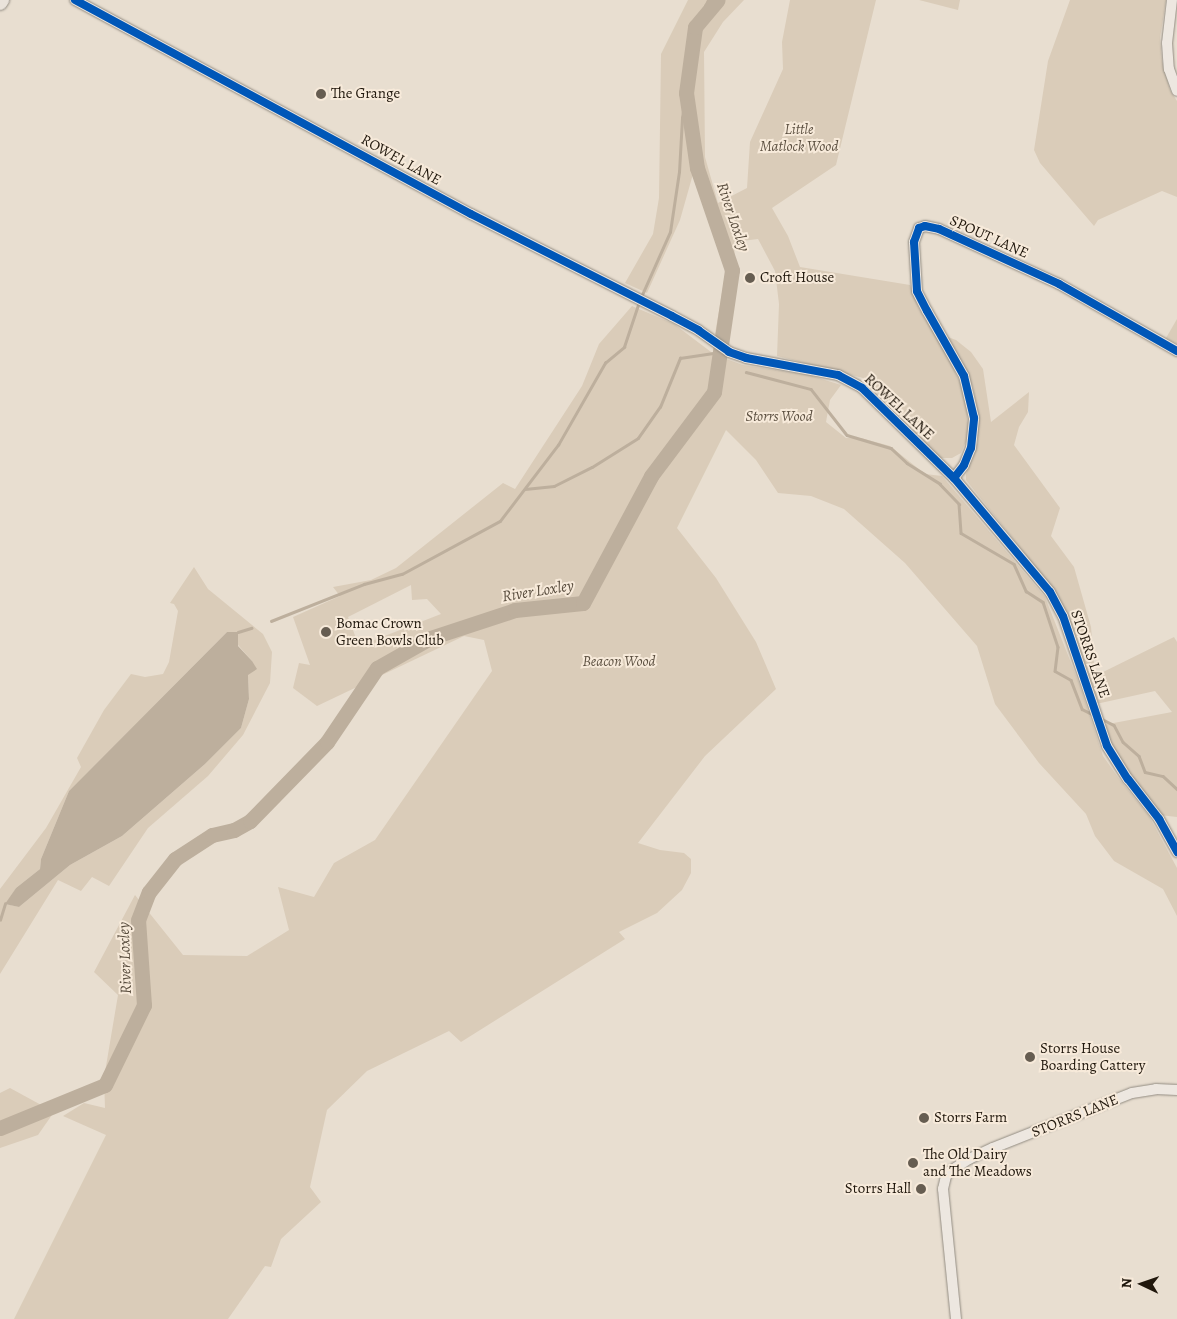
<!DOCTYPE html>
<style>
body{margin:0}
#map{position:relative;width:1177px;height:1319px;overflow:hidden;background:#e8ded0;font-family:Alegreya,serif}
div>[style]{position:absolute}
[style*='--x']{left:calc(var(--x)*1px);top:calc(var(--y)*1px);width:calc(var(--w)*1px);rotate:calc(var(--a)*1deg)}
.green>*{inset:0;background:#daccb9}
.water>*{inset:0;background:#bdaf9d}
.stream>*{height:2.5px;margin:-1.25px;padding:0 1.25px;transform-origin:1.25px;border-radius:1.25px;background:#bdaf9d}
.river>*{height:15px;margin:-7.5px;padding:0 7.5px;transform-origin:7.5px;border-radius:7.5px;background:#bdaf9d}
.roads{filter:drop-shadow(0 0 1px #928c82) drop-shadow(0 0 1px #928c82)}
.minor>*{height:10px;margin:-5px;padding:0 5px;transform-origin:5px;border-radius:5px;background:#ede7e0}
.major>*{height:14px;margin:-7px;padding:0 7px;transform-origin:7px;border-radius:7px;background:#eae3db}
.cycleway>*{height:8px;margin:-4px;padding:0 4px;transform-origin:4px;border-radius:4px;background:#0057b8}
.dots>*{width:14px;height:14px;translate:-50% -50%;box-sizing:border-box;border:2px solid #f7eada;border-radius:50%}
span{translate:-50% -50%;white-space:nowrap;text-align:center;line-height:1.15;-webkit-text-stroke:4px #f7eada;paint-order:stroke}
.poi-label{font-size:15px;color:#20170c}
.left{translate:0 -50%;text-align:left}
.right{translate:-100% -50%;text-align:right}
.park-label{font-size:15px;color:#5d5142;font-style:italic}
.street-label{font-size:15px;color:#20170c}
.water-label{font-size:16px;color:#584c3d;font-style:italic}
.north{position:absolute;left:1117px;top:1259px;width:50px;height:50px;-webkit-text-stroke:4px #f7eada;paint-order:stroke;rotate:273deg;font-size:14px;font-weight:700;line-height:20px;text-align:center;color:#20170c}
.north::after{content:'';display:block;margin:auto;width:18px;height:22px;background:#20170c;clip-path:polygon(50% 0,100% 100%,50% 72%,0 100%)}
</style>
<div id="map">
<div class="green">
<div style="clip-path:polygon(688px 0,744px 0,723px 22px,704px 52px,705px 157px,718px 203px,747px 188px,750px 142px,783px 69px,782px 42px,790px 0,876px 0,836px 165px,772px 208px,788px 236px,800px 267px,910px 285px,919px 309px,941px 343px,965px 393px,969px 434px,961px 453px,952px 458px,939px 458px,863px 378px,777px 356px,779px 304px,775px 271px,758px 239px,734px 242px,735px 261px,729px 340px,715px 334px,726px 269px,693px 174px,680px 220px,647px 293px,625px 283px,653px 234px,659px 198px,661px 54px)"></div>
<div style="clip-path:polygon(919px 0,960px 0,958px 10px)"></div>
<div style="clip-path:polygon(1070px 0,1166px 0,1160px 38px,1162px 61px,1170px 90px,1177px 101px,1177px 197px,1162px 191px,1098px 220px,1094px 226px,1040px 163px,1034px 150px,1048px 61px)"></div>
<div style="clip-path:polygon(evenodd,632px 306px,674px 324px,715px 355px,743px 365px,809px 375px,841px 385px,830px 400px,826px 422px,846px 438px,861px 438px,890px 446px,925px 474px,942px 476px,1045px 597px,1079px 683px,1103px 756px,1120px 780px,1149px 816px,1177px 868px,1177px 916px,1163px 889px,1114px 861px,1095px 836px,1086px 814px,1039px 763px,995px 704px,977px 646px,905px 563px,844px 509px,811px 496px,778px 493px,756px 460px,726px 430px,677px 528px,716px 578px,756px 642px,776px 689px,705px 756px,638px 843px,660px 850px,684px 853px,691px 859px,691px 873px,682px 890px,657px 913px,619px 932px,625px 939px,461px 1042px,449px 1031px,367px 1071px,327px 1110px,310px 1187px,321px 1202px,281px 1239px,271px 1267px,265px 1266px,228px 1319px,14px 1319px,106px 1135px,63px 1116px,84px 1103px,105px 1108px,104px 1078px,118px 995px,94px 972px,135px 895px,183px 955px,247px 956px,289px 930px,278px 887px,314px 897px,334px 863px,375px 840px,492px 671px,484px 640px,464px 636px,317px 706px,293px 688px,299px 663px,310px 665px,293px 617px,340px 596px,333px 587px,371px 580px,396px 568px,503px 483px,515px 489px,582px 386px,599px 344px,632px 306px,411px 585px,412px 600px,427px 599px,441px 614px,359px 646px,348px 617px,411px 585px)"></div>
<div style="clip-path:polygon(1177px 319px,1177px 344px,1166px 338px)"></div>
<div style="clip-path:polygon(945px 336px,956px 340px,971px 352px,983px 369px,991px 422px,1029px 392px,1028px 412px,1019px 427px,1014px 445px,1060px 508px,1051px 536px,1074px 567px,1091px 627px,1095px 676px,1174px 637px,1177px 642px,1177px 817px,1160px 815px,1120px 763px,1103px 725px,1172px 712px,1155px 691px,1096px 704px,1058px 595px,966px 480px,966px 474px,978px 442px,978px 417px,973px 387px)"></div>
<div style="clip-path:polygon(evenodd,194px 567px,208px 589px,263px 634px,272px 652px,270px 683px,243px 735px,208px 776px,148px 828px,109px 886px,92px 877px,81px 891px,58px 880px,0 974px,0 889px,46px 828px,81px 767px,77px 758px,104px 710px,131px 674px,145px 677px,163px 674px,169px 662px,178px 611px,174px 604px,170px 603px,194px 567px,227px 632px,238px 632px,238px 645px,252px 661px,248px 674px,249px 699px,241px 728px,205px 764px,122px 836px,70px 865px,19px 907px,6px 904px,16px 888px,40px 869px,41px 859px,69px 791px,227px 632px)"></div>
<div style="clip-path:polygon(10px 1088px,54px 1112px,38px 1135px,0 1148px,0 1093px)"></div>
</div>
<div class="water">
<div style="clip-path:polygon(227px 632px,238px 632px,238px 646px,252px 661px,257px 669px,248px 675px,249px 699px,241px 728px,205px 764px,122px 836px,70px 865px,19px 907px,5px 904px,16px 888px,40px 869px,41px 859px,69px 791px)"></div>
</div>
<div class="stream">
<div style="--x:705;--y:15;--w:9;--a:-90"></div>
<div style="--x:705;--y:6;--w:7;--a:-63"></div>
<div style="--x:641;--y:297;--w:71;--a:-66"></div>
<div style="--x:670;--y:232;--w:61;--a:-81.5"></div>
<div style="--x:679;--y:172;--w:54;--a:-86.8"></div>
<div style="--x:682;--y:118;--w:25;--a:-81"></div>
<div style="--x:746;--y:372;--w:67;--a:14.7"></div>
<div style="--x:811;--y:389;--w:58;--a:52"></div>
<div style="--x:847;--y:435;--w:46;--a:16.5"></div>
<div style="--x:891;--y:448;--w:22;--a:43"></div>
<div style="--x:907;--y:463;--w:39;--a:32"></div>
<div style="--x:940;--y:484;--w:28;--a:46"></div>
<div style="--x:959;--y:504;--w:29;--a:86"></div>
<div style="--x:961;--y:533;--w:61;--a:30.3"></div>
<div style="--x:1014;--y:564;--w:30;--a:66"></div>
<div style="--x:1026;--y:591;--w:20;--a:33"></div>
<div style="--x:1043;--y:602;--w:47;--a:71.6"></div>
<div style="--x:1058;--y:647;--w:24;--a:97"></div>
<div style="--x:1055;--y:671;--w:18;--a:29"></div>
<div style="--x:1071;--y:680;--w:31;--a:69"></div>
<div style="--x:1082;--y:709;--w:11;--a:27"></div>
<div style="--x:525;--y:489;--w:29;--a:-6"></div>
<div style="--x:554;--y:486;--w:42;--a:-26.6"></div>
<div style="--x:592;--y:467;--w:54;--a:-32.2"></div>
<div style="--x:638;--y:438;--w:38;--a:-55"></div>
<div style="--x:660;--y:407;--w:53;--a:-67.8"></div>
<div style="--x:680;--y:358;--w:40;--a:-8.5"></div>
<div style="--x:271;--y:621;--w:100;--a:-21.7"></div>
<div style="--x:364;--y:584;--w:39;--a:-15"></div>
<div style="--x:402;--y:574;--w:111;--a:-28.4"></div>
<div style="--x:500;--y:521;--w:96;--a:-52.7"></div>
<div style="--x:558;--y:445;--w:95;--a:-60.2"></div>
<div style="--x:605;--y:363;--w:25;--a:-40"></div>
<div style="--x:624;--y:347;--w:47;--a:-71.6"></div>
<div style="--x:238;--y:632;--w:14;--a:-17"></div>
<div style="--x:1102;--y:719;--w:13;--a:27"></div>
<div style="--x:1114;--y:725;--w:19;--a:62"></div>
<div style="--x:1123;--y:742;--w:21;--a:41"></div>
<div style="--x:1139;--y:756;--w:17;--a:69"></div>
<div style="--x:1145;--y:772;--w:18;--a:13"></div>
<div style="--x:1163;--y:776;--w:19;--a:43"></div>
<div style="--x:0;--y:920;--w:17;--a:-73"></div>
</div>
<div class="river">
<div style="--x:0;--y:1128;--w:113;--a:-22.3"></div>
<div style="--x:105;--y:1085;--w:89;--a:-64"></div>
<div style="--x:144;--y:1005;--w:85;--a:-94"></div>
<div style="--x:138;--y:920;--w:30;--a:-69"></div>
<div style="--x:149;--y:892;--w:42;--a:-51.8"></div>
<div style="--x:175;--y:859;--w:44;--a:-33"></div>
<div style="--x:212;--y:835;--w:23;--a:-13"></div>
<div style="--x:234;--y:830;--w:18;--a:-29"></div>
<div style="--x:250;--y:821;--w:110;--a:-45.7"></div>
<div style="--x:327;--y:742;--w:89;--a:-56"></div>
<div style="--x:377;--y:668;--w:61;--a:-29.5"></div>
<div style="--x:430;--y:638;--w:89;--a:-18.2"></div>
<div style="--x:515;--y:610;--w:68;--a:-5.9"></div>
<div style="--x:583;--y:603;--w:144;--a:-61.8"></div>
<div style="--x:651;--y:476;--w:105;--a:-53.1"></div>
<div style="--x:714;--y:392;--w:123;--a:-81.6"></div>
<div style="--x:732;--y:270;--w:108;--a:-108.9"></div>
<div style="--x:697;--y:168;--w:76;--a:-98.3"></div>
<div style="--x:686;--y:93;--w:67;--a:-82.2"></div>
<div style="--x:695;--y:27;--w:35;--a:-50"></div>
</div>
<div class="roads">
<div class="minor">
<div style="--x:75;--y:0;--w:450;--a:28.4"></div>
<div style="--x:471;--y:214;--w:225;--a:26.9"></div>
<div style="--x:672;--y:316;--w:30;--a:28"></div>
<div style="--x:698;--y:330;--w:38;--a:35"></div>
<div style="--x:729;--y:352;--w:18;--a:19"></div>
<div style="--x:746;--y:358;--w:94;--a:10.5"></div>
<div style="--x:838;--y:375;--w:27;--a:28"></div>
<div style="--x:862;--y:388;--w:129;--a:44.4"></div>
<div style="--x:954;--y:478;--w:149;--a:49.9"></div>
<div style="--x:1050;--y:592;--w:27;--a:62"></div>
<div style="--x:1063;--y:616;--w:137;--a:71.3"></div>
<div style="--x:1107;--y:746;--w:39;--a:58"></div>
<div style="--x:1128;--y:779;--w:51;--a:52.2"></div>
<div style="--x:1159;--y:819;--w:38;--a:61"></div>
<div style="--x:1172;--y:0;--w:43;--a:96.6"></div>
<div style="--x:1167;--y:43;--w:26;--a:86"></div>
<div style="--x:1169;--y:69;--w:23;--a:70"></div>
<div style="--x:954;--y:478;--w:16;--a:-52"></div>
<div style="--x:964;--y:465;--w:18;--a:-68"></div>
<div style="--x:971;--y:448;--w:30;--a:-84"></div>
<div style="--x:974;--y:418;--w:43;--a:-103.4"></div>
<div style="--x:964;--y:376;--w:75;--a:-119.6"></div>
<div style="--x:927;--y:311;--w:22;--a:-117"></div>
<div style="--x:917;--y:291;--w:49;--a:-93.5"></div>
<div style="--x:914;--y:242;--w:15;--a:-70"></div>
<div style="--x:919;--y:228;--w:6;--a:-18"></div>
<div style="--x:925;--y:226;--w:14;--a:12"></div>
<div style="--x:939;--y:229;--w:132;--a:24.6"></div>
<div style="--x:1059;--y:284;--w:136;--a:29.6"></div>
<div style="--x:956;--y:1319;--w:131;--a:-95.7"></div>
<div style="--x:943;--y:1189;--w:13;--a:-77"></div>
<div style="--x:946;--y:1176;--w:5;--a:-53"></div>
<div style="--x:949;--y:1172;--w:24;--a:-33"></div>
<div style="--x:969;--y:1159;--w:26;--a:-25"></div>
<div style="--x:993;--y:1148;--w:149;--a:-21.6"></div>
<div style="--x:1132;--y:1093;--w:24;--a:-9"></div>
<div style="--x:1156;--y:1089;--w:21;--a:3"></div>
</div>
<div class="major">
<div style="--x:0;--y:3;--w:4;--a:-56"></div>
</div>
</div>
<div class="cycleway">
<div style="--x:75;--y:0;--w:450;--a:28.4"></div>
<div style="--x:471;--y:214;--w:225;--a:26.9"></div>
<div style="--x:672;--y:316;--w:30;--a:28"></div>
<div style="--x:698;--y:330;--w:38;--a:35"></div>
<div style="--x:729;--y:352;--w:18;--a:19"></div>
<div style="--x:746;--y:358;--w:94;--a:10.5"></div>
<div style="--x:838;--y:375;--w:27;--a:28"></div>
<div style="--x:862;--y:388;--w:129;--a:44.4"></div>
<div style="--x:954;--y:478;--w:149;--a:49.9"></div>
<div style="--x:1050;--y:592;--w:27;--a:62"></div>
<div style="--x:1063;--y:616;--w:137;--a:71.3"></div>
<div style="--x:1107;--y:746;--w:39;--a:58"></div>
<div style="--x:1128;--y:779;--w:51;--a:52.2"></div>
<div style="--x:1159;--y:819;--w:38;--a:61"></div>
<div style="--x:954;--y:478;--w:16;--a:-52"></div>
<div style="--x:964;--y:465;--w:18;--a:-68"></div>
<div style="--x:971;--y:448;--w:30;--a:-84"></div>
<div style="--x:974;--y:418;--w:43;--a:-103.4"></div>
<div style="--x:964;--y:376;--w:75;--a:-119.6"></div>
<div style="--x:927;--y:311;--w:22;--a:-117"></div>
<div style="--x:917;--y:291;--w:49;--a:-93.5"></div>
<div style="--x:914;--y:242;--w:15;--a:-70"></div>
<div style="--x:919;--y:228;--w:6;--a:-18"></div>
<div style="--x:925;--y:226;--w:14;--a:12"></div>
<div style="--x:939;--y:229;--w:132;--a:24.6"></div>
<div style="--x:1059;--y:284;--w:136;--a:29.6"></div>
</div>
<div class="dots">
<div style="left:321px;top:94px;background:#665d51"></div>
<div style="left:750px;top:278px;background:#665d51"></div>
<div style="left:326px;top:632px;background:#665d51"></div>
<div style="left:1030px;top:1057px;background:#665d51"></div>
<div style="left:924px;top:1118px;background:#665d51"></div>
<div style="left:913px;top:1163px;background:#665d51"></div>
<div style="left:921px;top:1189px;background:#665d51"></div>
</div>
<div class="poi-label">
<span class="left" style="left:331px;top:94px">The Grange</span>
<span class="left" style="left:760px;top:278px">Croft House</span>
<span class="left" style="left:336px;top:632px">Bomac Crown<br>Green Bowls Club</span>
<span class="left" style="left:1040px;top:1057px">Storrs House<br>Boarding Cattery</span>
<span class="left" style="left:934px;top:1118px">Storrs Farm</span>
<span class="left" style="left:923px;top:1163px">The Old Dairy<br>and The Meadows</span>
<span class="right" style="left:911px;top:1189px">Storrs Hall</span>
</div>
<div class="park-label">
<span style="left:799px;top:138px">Little<br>Matlock Wood</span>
<span style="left:779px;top:417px">Storrs Wood</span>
<span style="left:619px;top:662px">Beacon Wood</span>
</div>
<div class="street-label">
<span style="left:401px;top:160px;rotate:29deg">ROWEL LANE</span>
<span style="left:989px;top:237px;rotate:24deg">SPOUT LANE</span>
<span style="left:899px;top:407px;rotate:43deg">ROWEL LANE</span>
<span style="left:1090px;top:654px;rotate:71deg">STORRS LANE</span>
<span style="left:1075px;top:1116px;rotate:-22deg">STORRS LANE</span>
</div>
<div class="water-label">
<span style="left:733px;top:217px;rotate:71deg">River Loxley</span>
<span style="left:538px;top:591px;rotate:-9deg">River Loxley</span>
<span style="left:125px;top:958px;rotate:-92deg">River Loxley</span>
</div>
<div class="north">N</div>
</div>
